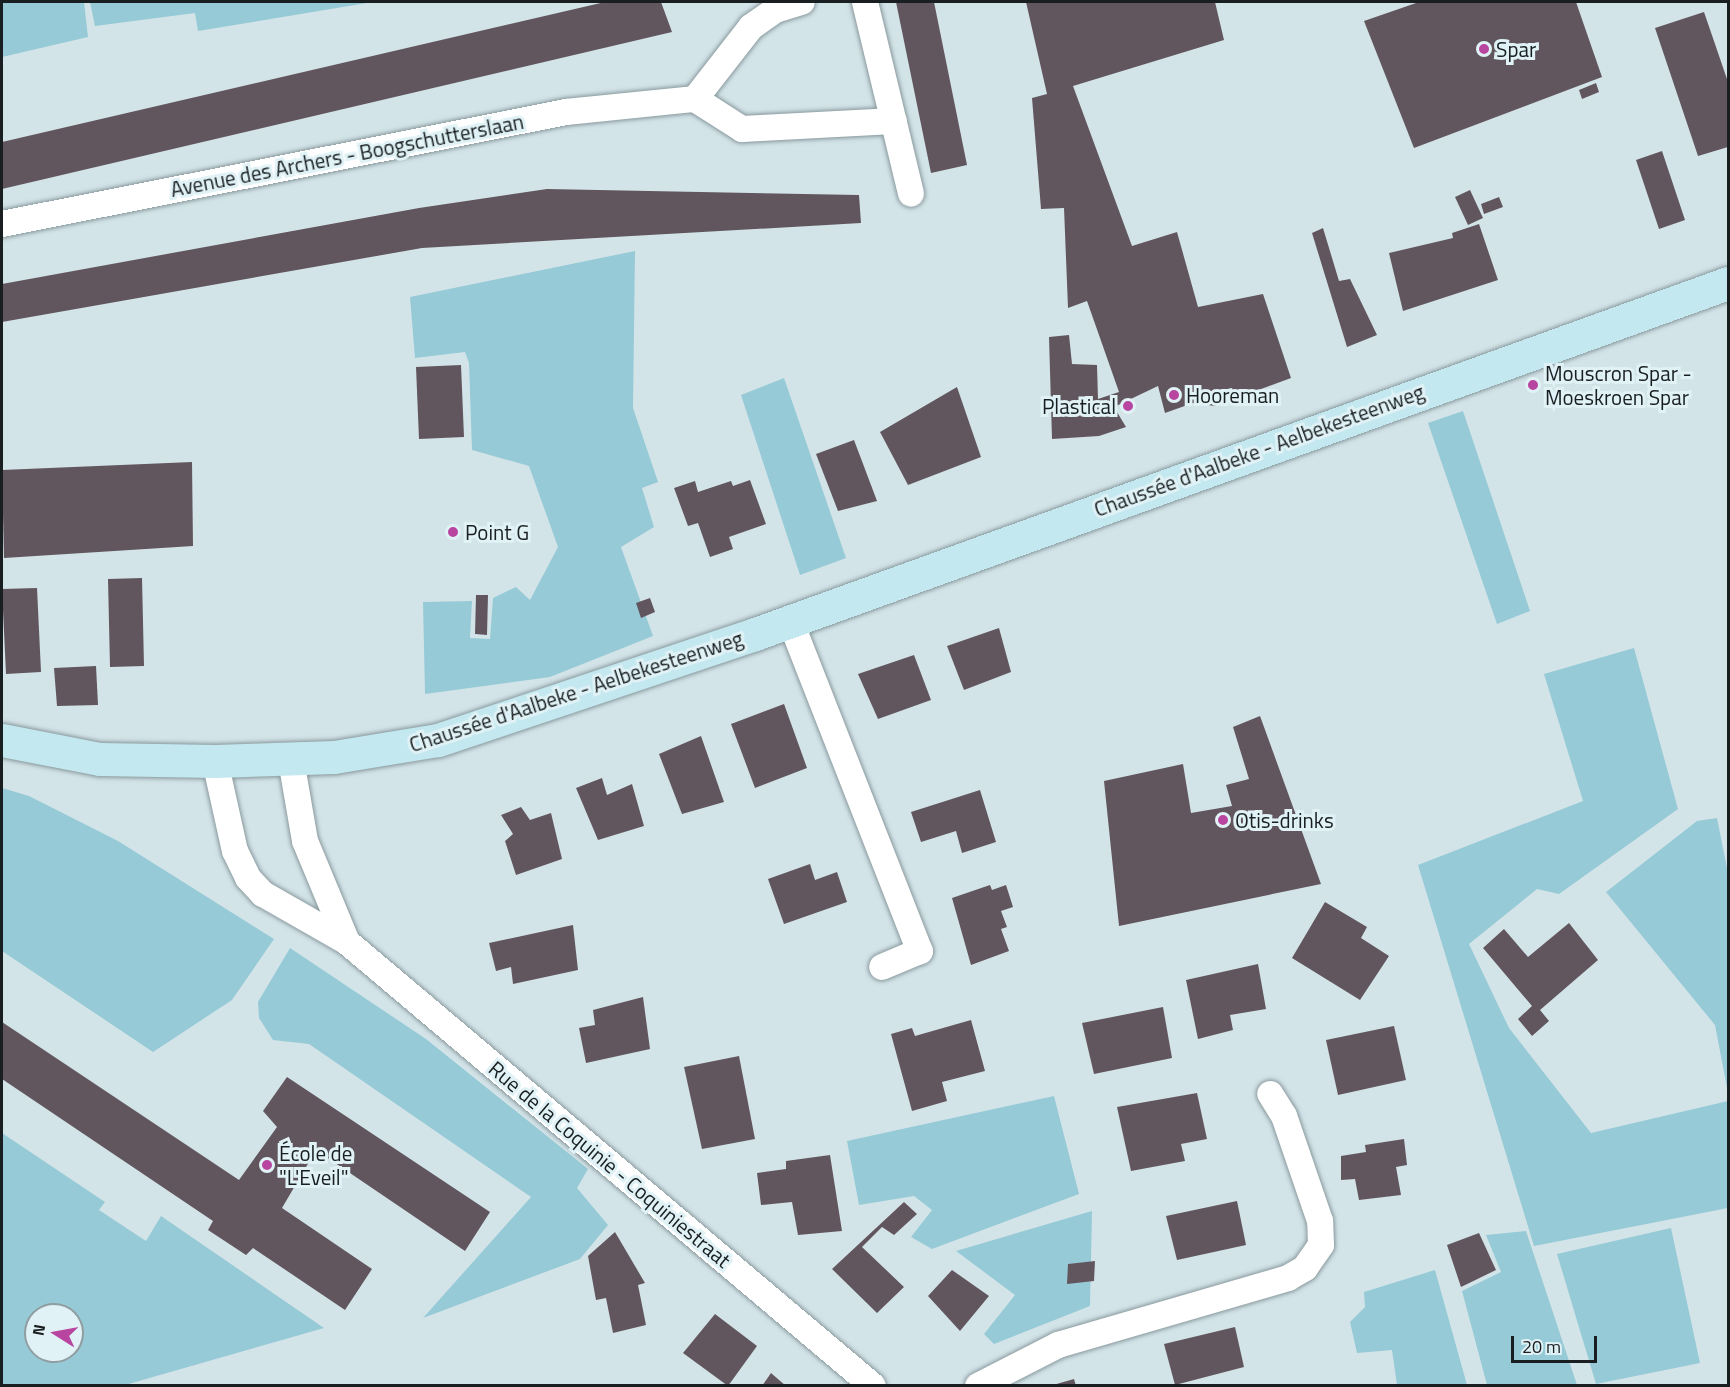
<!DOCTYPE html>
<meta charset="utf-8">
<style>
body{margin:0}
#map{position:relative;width:1730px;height:1387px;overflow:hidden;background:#d3e4e9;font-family:"Titillium Web",sans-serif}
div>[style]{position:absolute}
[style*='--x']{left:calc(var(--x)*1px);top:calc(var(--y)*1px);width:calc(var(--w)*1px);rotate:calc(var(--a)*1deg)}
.green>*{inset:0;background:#96cad6}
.building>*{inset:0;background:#62565e}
.roads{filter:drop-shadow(0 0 2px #89999d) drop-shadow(0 0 2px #89999d)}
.street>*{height:26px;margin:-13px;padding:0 13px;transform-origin:13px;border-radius:13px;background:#fff}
.secondary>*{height:33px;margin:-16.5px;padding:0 16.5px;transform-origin:16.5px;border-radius:16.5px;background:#c3e8ef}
.dots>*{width:16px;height:16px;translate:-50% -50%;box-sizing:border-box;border:3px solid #e0f2f6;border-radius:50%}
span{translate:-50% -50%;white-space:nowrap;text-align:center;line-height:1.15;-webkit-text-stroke:6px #e0f2f6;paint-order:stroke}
.poi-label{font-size:21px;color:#191f21}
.left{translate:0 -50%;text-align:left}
.right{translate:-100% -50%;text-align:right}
.street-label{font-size:21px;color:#191f21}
.frame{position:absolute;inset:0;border:3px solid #191f21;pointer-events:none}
.north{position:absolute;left:24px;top:1303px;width:60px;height:60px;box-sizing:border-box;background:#e0f2f6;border:2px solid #909ea1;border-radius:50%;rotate:281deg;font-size:16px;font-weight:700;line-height:24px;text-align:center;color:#191f21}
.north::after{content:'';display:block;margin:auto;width:21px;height:27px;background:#b8459f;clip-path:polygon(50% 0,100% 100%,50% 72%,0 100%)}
.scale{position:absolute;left:1511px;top:1336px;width:86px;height:27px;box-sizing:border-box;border:3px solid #191f21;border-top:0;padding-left:8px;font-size:18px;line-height:21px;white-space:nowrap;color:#191f21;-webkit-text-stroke:4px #e0f2f6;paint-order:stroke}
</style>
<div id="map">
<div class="green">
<div style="clip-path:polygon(2px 2px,84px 2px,88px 37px,2px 57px)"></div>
<div style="clip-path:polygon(90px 2px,373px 2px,198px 31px,195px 13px,95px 26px)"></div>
<div style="clip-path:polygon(635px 251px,633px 408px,658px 482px,642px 488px,654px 527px,621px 547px,653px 636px,550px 677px,425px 694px,423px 602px,472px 601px,470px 638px,490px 639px,493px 598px,516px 587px,530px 600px,558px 547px,529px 466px,472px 450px,469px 363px,465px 352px,415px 358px,410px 297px)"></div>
<div style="clip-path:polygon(784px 378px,846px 558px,800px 575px,741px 395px)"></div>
<div style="clip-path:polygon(1463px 411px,1530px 611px,1497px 624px,1428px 423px)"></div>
<div style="clip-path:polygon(1634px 648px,1678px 809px,1559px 894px,1537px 889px,1469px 944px,1509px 1028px,1591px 1133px,1728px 1101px,1728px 1208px,1534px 1246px,1418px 865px,1583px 801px,1544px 674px)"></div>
<div style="clip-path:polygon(2px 788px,29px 796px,118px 841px,274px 939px,232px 1000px,153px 1052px,2px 951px)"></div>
<div style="clip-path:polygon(1717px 818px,1728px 873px,1728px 1093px,1715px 1025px,1606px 892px,1697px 821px)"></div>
<div style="clip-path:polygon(290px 948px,426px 1039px,588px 1169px,577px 1188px,608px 1225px,580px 1259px,423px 1318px,531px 1197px,309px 1044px,273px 1040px,259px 1018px,258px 1002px)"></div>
<div style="clip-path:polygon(1054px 1096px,1079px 1194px,932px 1249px,911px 1237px,932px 1210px,914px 1196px,859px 1205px,847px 1141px)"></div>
<div style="clip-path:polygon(evenodd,2px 1133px,105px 1202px,99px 1210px,146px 1241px,161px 1216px,324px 1328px,125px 1385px,2px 1385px,2px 1133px,36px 1315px,72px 1315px,72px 1351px,36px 1351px,36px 1315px)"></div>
<div style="clip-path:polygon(1092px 1211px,1090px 1306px,994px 1344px,984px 1334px,1015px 1295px,956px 1251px)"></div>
<div style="clip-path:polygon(1671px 1228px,1700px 1363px,1596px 1384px,1557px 1254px)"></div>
<div style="clip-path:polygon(1526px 1231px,1577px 1385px,1487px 1385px,1462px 1291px,1501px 1272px,1486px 1235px)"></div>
<div style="clip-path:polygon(1435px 1270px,1467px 1385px,1397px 1385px,1392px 1350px,1357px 1353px,1350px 1322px,1365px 1307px,1364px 1292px)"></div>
</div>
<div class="building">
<div style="clip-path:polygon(605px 2px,661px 2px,672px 32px,2px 189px,2px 142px)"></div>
<div style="clip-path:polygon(896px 2px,934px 2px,967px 165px,931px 173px)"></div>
<div style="clip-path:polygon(1026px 2px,1215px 2px,1224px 40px,1073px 86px,1132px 246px,1177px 232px,1198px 307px,1263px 294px,1291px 378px,1215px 406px,1193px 403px,1165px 413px,1158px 386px,1114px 407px,1126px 427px,1099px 436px,1052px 439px,1049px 337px,1069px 335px,1072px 364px,1097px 365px,1098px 399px,1119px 392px,1087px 301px,1068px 308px,1064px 208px,1041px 209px,1032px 98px,1047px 94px)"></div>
<div style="clip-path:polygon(1419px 2px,1576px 2px,1602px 77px,1414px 148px,1364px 21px)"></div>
<div style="clip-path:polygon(1704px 12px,1728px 82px,1728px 147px,1698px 156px,1655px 28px)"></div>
<div style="clip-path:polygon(1596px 83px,1599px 92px,1582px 99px,1579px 90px)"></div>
<div style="clip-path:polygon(1662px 151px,1685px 220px,1659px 229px,1636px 160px)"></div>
<div style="clip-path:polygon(547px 189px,859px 195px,861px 223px,422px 248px,2px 322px,2px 284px,419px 208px)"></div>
<div style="clip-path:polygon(1470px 190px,1483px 218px,1468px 225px,1455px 197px)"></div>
<div style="clip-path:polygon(1499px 197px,1503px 207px,1484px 214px,1481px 204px)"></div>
<div style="clip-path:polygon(1479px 224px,1498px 280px,1403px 311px,1389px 253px,1453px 238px,1452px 233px)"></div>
<div style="clip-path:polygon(1323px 228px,1339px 281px,1350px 279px,1377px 335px,1347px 347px,1312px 233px)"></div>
<div style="clip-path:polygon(461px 365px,464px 437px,419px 439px,416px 367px)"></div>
<div style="clip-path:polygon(957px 387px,981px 457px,908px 485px,880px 432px)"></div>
<div style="clip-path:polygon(854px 440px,877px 501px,838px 511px,816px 454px)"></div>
<div style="clip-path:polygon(192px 462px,193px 546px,4px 558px,2px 470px)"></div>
<div style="clip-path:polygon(750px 480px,766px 524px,729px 537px,733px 549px,710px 557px,698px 523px,688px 526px,674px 488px,695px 481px,698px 492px,731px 481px,733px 486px)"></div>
<div style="clip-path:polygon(142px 578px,144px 666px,110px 667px,108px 579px)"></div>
<div style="clip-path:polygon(37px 588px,41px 672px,6px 674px,2px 589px)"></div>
<div style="clip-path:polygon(476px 595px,488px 595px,487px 635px,475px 634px)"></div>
<div style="clip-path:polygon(650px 598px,655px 612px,641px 618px,636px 603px)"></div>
<div style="clip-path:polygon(999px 628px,1011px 672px,964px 690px,947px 646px)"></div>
<div style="clip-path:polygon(914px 655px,931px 700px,878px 719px,858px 674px)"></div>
<div style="clip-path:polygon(96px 666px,98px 705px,57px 706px,54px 668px)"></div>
<div style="clip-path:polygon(784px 704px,807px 768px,755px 788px,731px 724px)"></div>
<div style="clip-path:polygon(1260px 716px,1321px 884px,1119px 926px,1104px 781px,1183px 764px,1191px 813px,1232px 806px,1226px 785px,1249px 779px,1233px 727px)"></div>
<div style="clip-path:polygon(701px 736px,724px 802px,682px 814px,659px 754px)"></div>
<div style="clip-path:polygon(602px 778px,607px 795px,632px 784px,644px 826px,598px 840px,576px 788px)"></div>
<div style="clip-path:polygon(980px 790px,996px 842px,962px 853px,956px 831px,921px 842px,911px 812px)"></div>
<div style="clip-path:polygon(521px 807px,530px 820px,551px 813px,562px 859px,516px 875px,505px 841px,513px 834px,501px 815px)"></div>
<div style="clip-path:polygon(810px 864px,815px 880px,837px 872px,847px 902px,784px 924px,768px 879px)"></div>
<div style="clip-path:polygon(990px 885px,992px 890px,1006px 885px,1013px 907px,1001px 911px,1007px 927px,1001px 929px,1009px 951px,971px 965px,952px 898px)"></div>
<div style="clip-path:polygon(1325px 902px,1367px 927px,1361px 938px,1389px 956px,1360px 1000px,1292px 958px)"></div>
<div style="clip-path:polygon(1569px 923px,1598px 960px,1540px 1010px,1549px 1021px,1532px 1036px,1518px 1019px,1532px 1006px,1483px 948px,1504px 929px,1528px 957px)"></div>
<div style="clip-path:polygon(573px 925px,578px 970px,513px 984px,511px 967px,496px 971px,489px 943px)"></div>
<div style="clip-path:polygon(1258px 964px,1266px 1009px,1230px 1015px,1233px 1030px,1198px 1039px,1186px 980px)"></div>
<div style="clip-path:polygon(643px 997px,650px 1049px,586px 1063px,579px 1028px,595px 1025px,593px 1010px)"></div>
<div style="clip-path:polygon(1163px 1007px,1172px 1058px,1094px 1074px,1082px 1023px)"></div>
<div style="clip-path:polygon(971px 1020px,985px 1071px,942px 1082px,947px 1101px,912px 1111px,891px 1034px,912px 1028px,915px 1036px)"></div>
<div style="clip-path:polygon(2px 1022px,239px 1180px,277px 1127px,263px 1111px,287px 1077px,490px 1212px,465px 1251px,316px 1150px,282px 1208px,372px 1269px,345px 1310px,253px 1248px,246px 1255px,208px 1230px,213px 1221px,2px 1079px)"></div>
<div style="clip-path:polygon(1394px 1026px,1406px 1080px,1338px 1095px,1326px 1040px)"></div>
<div style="clip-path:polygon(739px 1056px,755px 1139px,702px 1149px,684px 1067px)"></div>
<div style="clip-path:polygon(1197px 1093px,1207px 1139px,1181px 1144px,1185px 1161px,1131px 1171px,1117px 1107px)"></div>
<div style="clip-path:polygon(1404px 1139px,1407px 1165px,1396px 1167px,1401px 1195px,1359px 1200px,1355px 1179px,1341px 1180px,1341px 1156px,1366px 1152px,1365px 1145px)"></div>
<div style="clip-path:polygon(830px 1155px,842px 1231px,798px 1235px,792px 1202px,761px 1205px,757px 1173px,786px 1169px,786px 1161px)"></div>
<div style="clip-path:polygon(1237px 1201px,1246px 1245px,1177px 1260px,1166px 1216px)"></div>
<div style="clip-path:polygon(904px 1202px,917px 1214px,894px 1235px,882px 1227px,862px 1247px,904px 1287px,877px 1313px,832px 1269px)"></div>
<div style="clip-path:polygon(615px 1232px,645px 1283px,638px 1285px,646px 1325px,613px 1333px,606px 1298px,596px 1300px,588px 1256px)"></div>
<div style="clip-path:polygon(1479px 1233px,1496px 1270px,1461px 1287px,1447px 1245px)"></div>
<div style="clip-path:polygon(1095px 1261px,1094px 1281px,1067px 1284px,1068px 1264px)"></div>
<div style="clip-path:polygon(952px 1270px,989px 1296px,960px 1331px,928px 1296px)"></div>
<div style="clip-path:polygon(715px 1314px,757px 1346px,728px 1386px,683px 1353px)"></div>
<div style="clip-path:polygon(1235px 1327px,1244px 1367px,1175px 1385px,1164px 1344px)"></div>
<div style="clip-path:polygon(771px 1373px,786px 1386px,762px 1386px)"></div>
<div style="clip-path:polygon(1074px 1379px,1076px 1386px,1053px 1386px,1053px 1385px)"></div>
</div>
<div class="roads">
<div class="street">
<div style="--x:865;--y:2;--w:197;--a:76.5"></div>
<div style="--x:695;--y:99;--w:91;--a:-52.1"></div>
<div style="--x:751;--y:27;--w:29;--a:-35"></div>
<div style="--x:775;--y:10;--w:28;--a:-17"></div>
<div style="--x:2;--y:224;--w:575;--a:-11.23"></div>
<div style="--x:566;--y:112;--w:130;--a:-5.8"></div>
<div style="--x:695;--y:99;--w:56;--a:32.6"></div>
<div style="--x:742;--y:129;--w:152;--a:-3"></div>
<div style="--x:790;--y:620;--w:356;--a:68.6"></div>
<div style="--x:920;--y:951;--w:41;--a:157.2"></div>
<div style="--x:291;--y:760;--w:82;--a:80.2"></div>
<div style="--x:305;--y:841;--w:109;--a:67.4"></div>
<div style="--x:215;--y:761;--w:92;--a:77.5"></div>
<div style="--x:235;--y:851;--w:30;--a:64"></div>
<div style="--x:248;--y:878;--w:22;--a:47"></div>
<div style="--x:263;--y:894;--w:97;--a:29.7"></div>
<div style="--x:347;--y:942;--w:688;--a:40.17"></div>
<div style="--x:978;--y:1386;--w:90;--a:-27.1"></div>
<div style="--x:1058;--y:1345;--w:240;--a:-16.2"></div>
<div style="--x:1288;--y:1278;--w:20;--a:-30"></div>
<div style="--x:1305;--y:1268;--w:28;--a:-55"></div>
<div style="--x:1321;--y:1245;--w:24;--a:-92"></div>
<div style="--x:1320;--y:1221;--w:111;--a:-108.9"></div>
<div style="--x:1284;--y:1116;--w:26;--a:-122"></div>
</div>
<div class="secondary">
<div style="--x:2;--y:740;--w:100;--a:11"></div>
<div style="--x:100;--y:759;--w:115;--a:1"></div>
<div style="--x:215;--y:761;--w:119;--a:-1.9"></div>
<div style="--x:334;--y:757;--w:105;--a:-9.3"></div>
<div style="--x:438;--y:740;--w:334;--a:-18.5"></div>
<div style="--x:755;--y:634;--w:1034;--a:-19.84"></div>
</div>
</div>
<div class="dots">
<div style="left:1484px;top:49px;background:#b8459f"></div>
<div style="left:1533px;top:385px;background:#b8459f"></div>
<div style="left:1174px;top:395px;background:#b8459f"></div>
<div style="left:1128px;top:406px;background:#b8459f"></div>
<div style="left:453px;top:532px;background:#b8459f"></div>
<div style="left:1223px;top:820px;background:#b8459f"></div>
<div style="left:267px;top:1165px;background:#b8459f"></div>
</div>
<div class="poi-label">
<span class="left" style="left:1496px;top:49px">Spar</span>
<span class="left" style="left:1545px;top:385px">Mouscron Spar -<br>Moeskroen Spar</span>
<span class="left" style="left:1186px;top:395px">Hooreman</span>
<span class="right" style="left:1116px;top:406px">Plastical</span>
<span class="left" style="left:465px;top:532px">Point G</span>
<span class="left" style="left:1235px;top:820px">Otis-drinks</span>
<span class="left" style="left:279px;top:1165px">École de<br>"L'Eveil"</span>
</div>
<div class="street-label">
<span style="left:347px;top:155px;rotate:-11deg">Avenue des Archers - Boogschutterslaan</span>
<span style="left:1259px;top:450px;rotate:-20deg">Chaussée d'Aalbeke - Aelbekesteenweg</span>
<span style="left:576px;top:691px;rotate:-18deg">Chaussée d'Aalbeke - Aelbekesteenweg</span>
<span style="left:610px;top:1164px;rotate:40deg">Rue de la Coquinie - Coquiniestraat</span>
</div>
<div class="frame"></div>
<div class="north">N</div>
<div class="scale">20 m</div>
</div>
